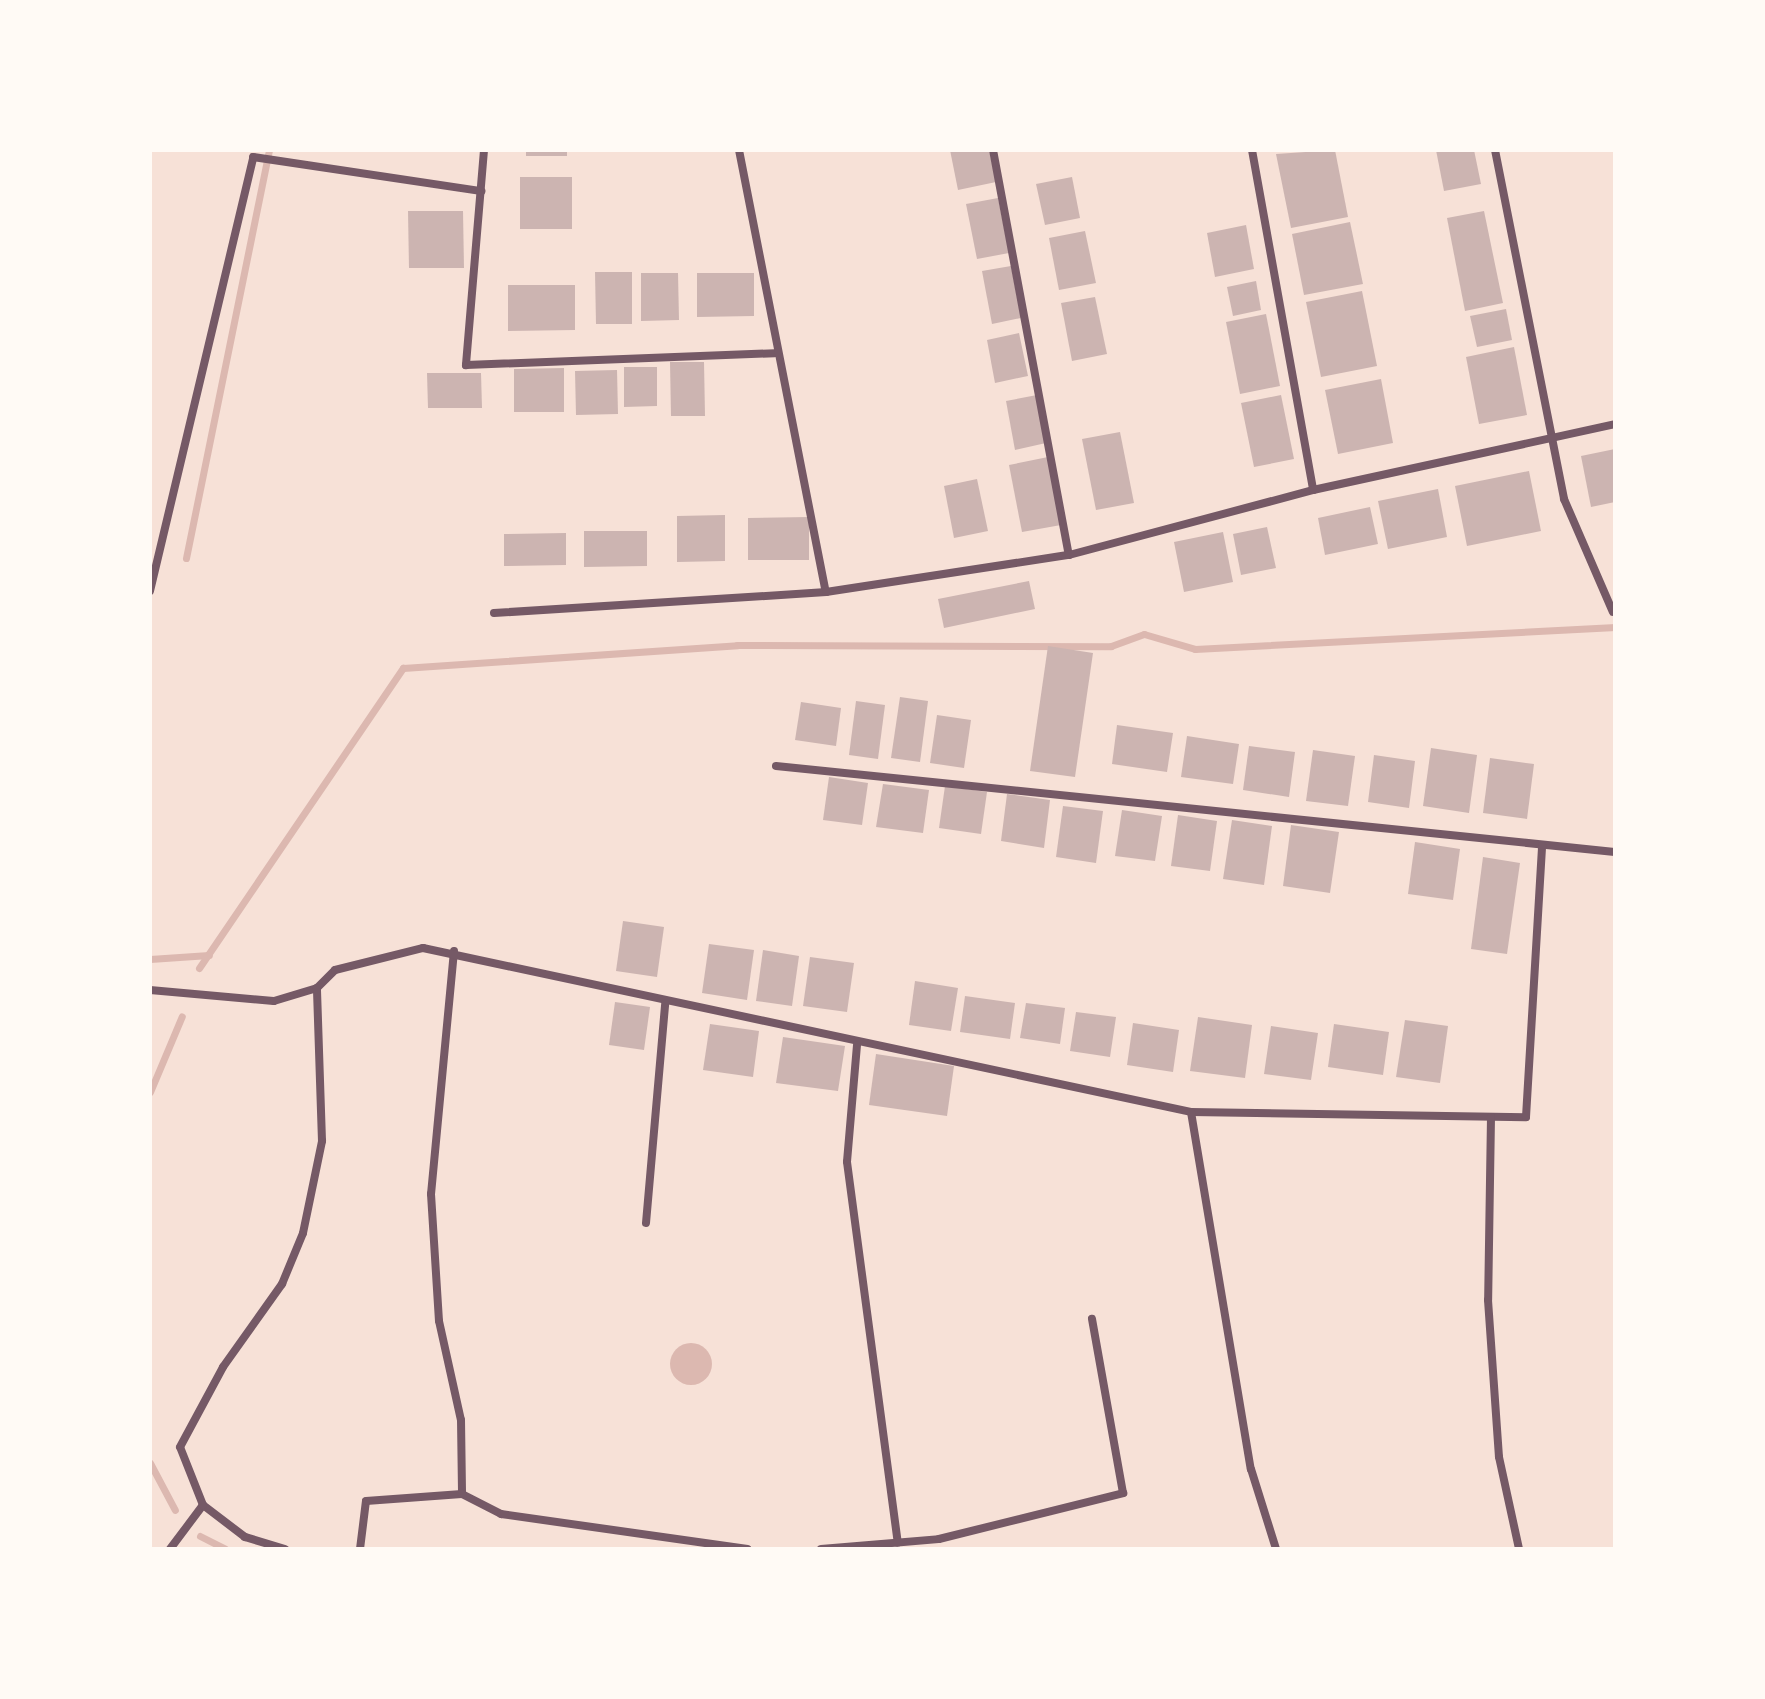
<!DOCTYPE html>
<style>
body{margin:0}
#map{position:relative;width:1765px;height:1699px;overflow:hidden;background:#f7e1d7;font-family:"Archivo Narrow",sans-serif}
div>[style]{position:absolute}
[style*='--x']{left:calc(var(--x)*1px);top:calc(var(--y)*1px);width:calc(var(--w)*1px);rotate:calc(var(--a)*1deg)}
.water>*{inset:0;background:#dcb8b0}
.round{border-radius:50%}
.stream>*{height:7px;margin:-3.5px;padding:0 3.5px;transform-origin:3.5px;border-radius:3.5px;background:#dcb8b0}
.building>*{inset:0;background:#ccb4b1}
.minor>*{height:8px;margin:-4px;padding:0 4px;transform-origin:4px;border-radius:4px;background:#755966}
span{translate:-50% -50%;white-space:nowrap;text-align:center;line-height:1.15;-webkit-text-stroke:8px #fffaf5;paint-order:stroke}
.frame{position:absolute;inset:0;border:152px solid #fffaf5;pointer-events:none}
</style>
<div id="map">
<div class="water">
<div class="round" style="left:670px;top:1343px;width:42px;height:42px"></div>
</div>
<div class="stream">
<div style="--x:186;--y:558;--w:416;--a:-78.5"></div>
<div style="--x:150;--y:959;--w:59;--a:-3.9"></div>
<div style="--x:199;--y:968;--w:363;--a:-55.8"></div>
<div style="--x:403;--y:668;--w:335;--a:-3.9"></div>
<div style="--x:737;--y:645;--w:374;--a:0.2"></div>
<div style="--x:1111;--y:646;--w:35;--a:-20"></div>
<div style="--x:1144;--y:634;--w:53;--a:16.4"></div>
<div style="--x:1195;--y:649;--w:421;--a:-3"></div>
<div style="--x:150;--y:1092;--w:82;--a:-67.2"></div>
<div style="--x:150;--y:1463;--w:53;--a:62"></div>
<div style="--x:200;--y:1536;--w:28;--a:27"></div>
</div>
<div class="building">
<div style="clip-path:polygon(526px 150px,567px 150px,567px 156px,526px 156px)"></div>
<div style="clip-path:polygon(950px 150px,989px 150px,996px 182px,958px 190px)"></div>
<div style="clip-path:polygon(1335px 150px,1348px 217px,1291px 228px,1276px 154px)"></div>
<div style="clip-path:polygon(1436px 150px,1474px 150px,1481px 184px,1444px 191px)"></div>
<div style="clip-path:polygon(520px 177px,572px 177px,572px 229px,520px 229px)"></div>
<div style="clip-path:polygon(1072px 177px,1080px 218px,1045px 225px,1036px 184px)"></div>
<div style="clip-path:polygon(998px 198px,1009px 253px,977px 259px,966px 204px)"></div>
<div style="clip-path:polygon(408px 211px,463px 211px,464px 268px,409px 268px)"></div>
<div style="clip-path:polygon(1484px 211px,1503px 303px,1465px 311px,1447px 218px)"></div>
<div style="clip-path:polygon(1350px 222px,1363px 284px,1304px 295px,1292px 234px)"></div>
<div style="clip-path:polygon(1246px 225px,1254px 269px,1215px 277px,1207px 233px)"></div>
<div style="clip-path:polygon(1085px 231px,1096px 283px,1059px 290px,1049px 238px)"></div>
<div style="clip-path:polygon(1011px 266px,1021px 318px,992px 324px,982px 271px)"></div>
<div style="clip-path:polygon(595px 272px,632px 272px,632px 324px,596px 324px)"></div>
<div style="clip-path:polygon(641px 273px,678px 273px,679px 320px,641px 321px)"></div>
<div style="clip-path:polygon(697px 273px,754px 273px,754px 316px,697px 317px)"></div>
<div style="clip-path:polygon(1256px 281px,1261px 310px,1233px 316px,1227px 287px)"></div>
<div style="clip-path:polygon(508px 285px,575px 285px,575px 330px,508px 331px)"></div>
<div style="clip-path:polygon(1362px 291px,1377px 366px,1321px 377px,1306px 302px)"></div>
<div style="clip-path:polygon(1095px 297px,1107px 354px,1072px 361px,1061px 303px)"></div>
<div style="clip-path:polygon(1506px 309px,1512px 340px,1477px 347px,1470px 316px)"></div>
<div style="clip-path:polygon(1266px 314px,1280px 386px,1240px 394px,1226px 322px)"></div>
<div style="clip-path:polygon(1019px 333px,1028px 376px,995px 383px,987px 340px)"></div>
<div style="clip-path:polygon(1514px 347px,1527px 415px,1479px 424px,1466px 357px)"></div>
<div style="clip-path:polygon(670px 362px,704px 362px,705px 416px,671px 416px)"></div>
<div style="clip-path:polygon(624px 367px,657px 367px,657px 406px,624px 407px)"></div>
<div style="clip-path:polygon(564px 368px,564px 412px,514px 412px,514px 369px)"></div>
<div style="clip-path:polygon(617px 370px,618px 414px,576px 415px,575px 371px)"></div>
<div style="clip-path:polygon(427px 373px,481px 373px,482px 408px,428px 408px)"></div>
<div style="clip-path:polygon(1381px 379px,1393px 443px,1338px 454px,1325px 390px)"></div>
<div style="clip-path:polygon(1037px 395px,1046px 443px,1015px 450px,1006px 401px)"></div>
<div style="clip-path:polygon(1281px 395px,1294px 459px,1254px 467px,1241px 403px)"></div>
<div style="clip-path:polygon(1120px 432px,1134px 503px,1096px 510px,1082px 439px)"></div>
<div style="clip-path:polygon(1615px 449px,1615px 502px,1591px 507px,1581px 456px)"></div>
<div style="clip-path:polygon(1048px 457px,1061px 525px,1022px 532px,1009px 465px)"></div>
<div style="clip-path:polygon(1529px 471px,1541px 531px,1467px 546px,1455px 486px)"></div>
<div style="clip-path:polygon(977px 479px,988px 531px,954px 538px,944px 486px)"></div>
<div style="clip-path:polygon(1438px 489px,1447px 537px,1388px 549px,1378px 501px)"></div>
<div style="clip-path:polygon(1370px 507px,1378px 544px,1325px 555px,1318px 518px)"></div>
<div style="clip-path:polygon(725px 515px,725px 561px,677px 562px,677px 516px)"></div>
<div style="clip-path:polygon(809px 517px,809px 560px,748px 560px,748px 518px)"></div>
<div style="clip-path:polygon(1267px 527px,1276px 568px,1241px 575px,1233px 534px)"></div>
<div style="clip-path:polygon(584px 531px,647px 531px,647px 566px,584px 567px)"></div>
<div style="clip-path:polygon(1223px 532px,1233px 582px,1184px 592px,1174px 542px)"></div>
<div style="clip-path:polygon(566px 533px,566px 565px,504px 566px,504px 534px)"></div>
<div style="clip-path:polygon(1029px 581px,1035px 609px,944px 628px,938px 599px)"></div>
<div style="clip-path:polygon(1048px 646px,1093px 653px,1075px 777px,1030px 771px)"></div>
<div style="clip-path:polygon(900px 697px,928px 701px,920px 762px,891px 758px)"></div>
<div style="clip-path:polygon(856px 701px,885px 705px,878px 759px,849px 755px)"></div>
<div style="clip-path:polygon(801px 702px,841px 708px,836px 746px,795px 740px)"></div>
<div style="clip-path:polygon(937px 715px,971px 720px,964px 768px,930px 763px)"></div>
<div style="clip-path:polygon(1117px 725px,1173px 733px,1167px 772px,1112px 764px)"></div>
<div style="clip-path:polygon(1187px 736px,1239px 744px,1233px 784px,1181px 777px)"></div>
<div style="clip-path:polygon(1249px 746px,1295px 752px,1289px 797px,1243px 790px)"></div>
<div style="clip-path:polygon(1431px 748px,1477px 755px,1469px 813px,1423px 806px)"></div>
<div style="clip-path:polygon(1313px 750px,1355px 756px,1348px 806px,1306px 801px)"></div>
<div style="clip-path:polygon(1374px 755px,1415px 761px,1409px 808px,1368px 802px)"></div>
<div style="clip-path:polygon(1490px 758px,1534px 764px,1527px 819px,1483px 813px)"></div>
<div style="clip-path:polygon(829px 777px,868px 783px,862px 825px,823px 820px)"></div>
<div style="clip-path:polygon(883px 784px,929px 790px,923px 833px,876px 827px)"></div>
<div style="clip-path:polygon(945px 786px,987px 792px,981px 834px,939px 828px)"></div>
<div style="clip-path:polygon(1007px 794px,1050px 800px,1044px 848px,1001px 841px)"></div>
<div style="clip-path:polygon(1063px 806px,1103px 811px,1096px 863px,1056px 857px)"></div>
<div style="clip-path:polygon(1122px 810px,1162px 816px,1155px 861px,1115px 856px)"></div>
<div style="clip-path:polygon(1178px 815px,1217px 821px,1210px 871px,1171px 866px)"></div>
<div style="clip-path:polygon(1232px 820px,1272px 826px,1264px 885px,1223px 879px)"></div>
<div style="clip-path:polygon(1291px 825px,1339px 832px,1330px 893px,1283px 886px)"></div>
<div style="clip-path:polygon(1415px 842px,1460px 849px,1453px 900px,1408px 894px)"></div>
<div style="clip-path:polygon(1483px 857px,1520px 863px,1507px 954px,1471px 949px)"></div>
<div style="clip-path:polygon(623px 921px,664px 927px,657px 977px,616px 971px)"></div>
<div style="clip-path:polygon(709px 944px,754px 950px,747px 1000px,702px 993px)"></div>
<div style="clip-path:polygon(763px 950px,799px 956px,792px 1006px,756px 1001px)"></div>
<div style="clip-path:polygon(810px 957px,854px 963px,847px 1012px,803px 1006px)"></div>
<div style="clip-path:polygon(915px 981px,958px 988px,951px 1031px,909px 1025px)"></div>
<div style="clip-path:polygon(965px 996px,1015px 1003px,1010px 1039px,960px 1032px)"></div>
<div style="clip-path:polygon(615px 1002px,650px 1007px,644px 1050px,609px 1045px)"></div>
<div style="clip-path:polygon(1026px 1003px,1065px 1008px,1060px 1044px,1020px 1038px)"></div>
<div style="clip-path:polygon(1076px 1012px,1116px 1017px,1110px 1057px,1070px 1051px)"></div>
<div style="clip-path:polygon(1198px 1017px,1252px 1025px,1245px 1078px,1190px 1071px)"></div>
<div style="clip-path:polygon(1405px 1020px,1448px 1026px,1440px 1083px,1396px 1077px)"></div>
<div style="clip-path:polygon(1133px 1023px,1179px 1030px,1173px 1072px,1127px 1065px)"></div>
<div style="clip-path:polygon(710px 1024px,759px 1031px,753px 1077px,703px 1070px)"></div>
<div style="clip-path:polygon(1334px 1024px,1389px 1032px,1383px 1075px,1328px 1067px)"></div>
<div style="clip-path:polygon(1271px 1026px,1318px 1033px,1311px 1080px,1264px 1074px)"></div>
<div style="clip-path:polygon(783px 1037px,845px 1046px,838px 1091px,776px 1083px)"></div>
<div style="clip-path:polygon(876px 1054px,954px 1066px,947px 1116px,869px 1105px)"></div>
</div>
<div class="minor">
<div style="--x:484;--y:150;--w:216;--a:94.8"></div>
<div style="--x:466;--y:365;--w:309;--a:-2.2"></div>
<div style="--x:739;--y:150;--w:450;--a:78.9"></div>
<div style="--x:993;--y:150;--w:412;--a:79.4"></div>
<div style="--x:1252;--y:150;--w:345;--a:79.8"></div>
<div style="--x:1495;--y:150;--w:356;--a:78.8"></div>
<div style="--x:1564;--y:499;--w:123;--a:66.6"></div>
<div style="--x:150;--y:591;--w:446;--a:-76.6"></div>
<div style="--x:253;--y:157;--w:231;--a:8.5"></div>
<div style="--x:494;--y:613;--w:333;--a:-3.6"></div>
<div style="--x:826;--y:592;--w:246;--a:-8.7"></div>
<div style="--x:1069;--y:555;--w:253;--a:-14.9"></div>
<div style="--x:1313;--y:490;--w:309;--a:-12.3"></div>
<div style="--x:776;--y:766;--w:843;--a:5.85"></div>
<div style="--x:454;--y:951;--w:244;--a:95.4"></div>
<div style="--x:431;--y:1194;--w:127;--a:86.4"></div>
<div style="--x:439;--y:1321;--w:101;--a:77.5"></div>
<div style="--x:461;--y:1420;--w:74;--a:89.2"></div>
<div style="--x:150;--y:990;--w:124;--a:5.1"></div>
<div style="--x:274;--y:1001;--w:45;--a:-16.8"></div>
<div style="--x:317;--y:988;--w:25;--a:-45"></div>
<div style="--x:335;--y:970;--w:91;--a:-14"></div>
<div style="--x:423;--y:948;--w:785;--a:12.05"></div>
<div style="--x:1191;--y:1112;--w:335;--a:0.9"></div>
<div style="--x:1526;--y:1117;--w:272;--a:-86.6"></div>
<div style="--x:857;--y:1045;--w:117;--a:94.9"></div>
<div style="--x:847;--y:1162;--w:384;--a:82.4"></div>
<div style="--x:1191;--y:1112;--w:362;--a:80.5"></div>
<div style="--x:1251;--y:1469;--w:84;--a:72.6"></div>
<div style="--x:1491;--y:1117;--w:183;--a:90.9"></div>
<div style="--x:1488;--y:1300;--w:157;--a:86"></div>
<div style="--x:1499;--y:1457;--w:94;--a:77.7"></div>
<div style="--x:646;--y:1223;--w:220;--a:-85"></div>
<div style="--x:170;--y:1549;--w:55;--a:-53.1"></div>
<div style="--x:285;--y:1549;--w:42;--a:-163.3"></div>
<div style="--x:245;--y:1537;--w:53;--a:-142.7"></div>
<div style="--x:203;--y:1505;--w:62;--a:-111.6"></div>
<div style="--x:180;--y:1447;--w:91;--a:-61.7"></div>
<div style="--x:223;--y:1367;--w:102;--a:-54.6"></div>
<div style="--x:282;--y:1284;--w:55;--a:-67.6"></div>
<div style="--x:303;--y:1233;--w:94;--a:-78.3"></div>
<div style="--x:322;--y:1141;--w:153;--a:-91.9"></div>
<div style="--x:360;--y:1549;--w:48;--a:-82.9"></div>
<div style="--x:366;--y:1501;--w:96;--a:-4.2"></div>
<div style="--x:462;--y:1494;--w:44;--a:27.1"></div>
<div style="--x:501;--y:1514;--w:249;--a:8.1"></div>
<div style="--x:821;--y:1549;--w:118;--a:-4.8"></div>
<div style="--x:939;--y:1539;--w:190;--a:-14"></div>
<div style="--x:1123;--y:1493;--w:177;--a:-100.1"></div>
</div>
<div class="frame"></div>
</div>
